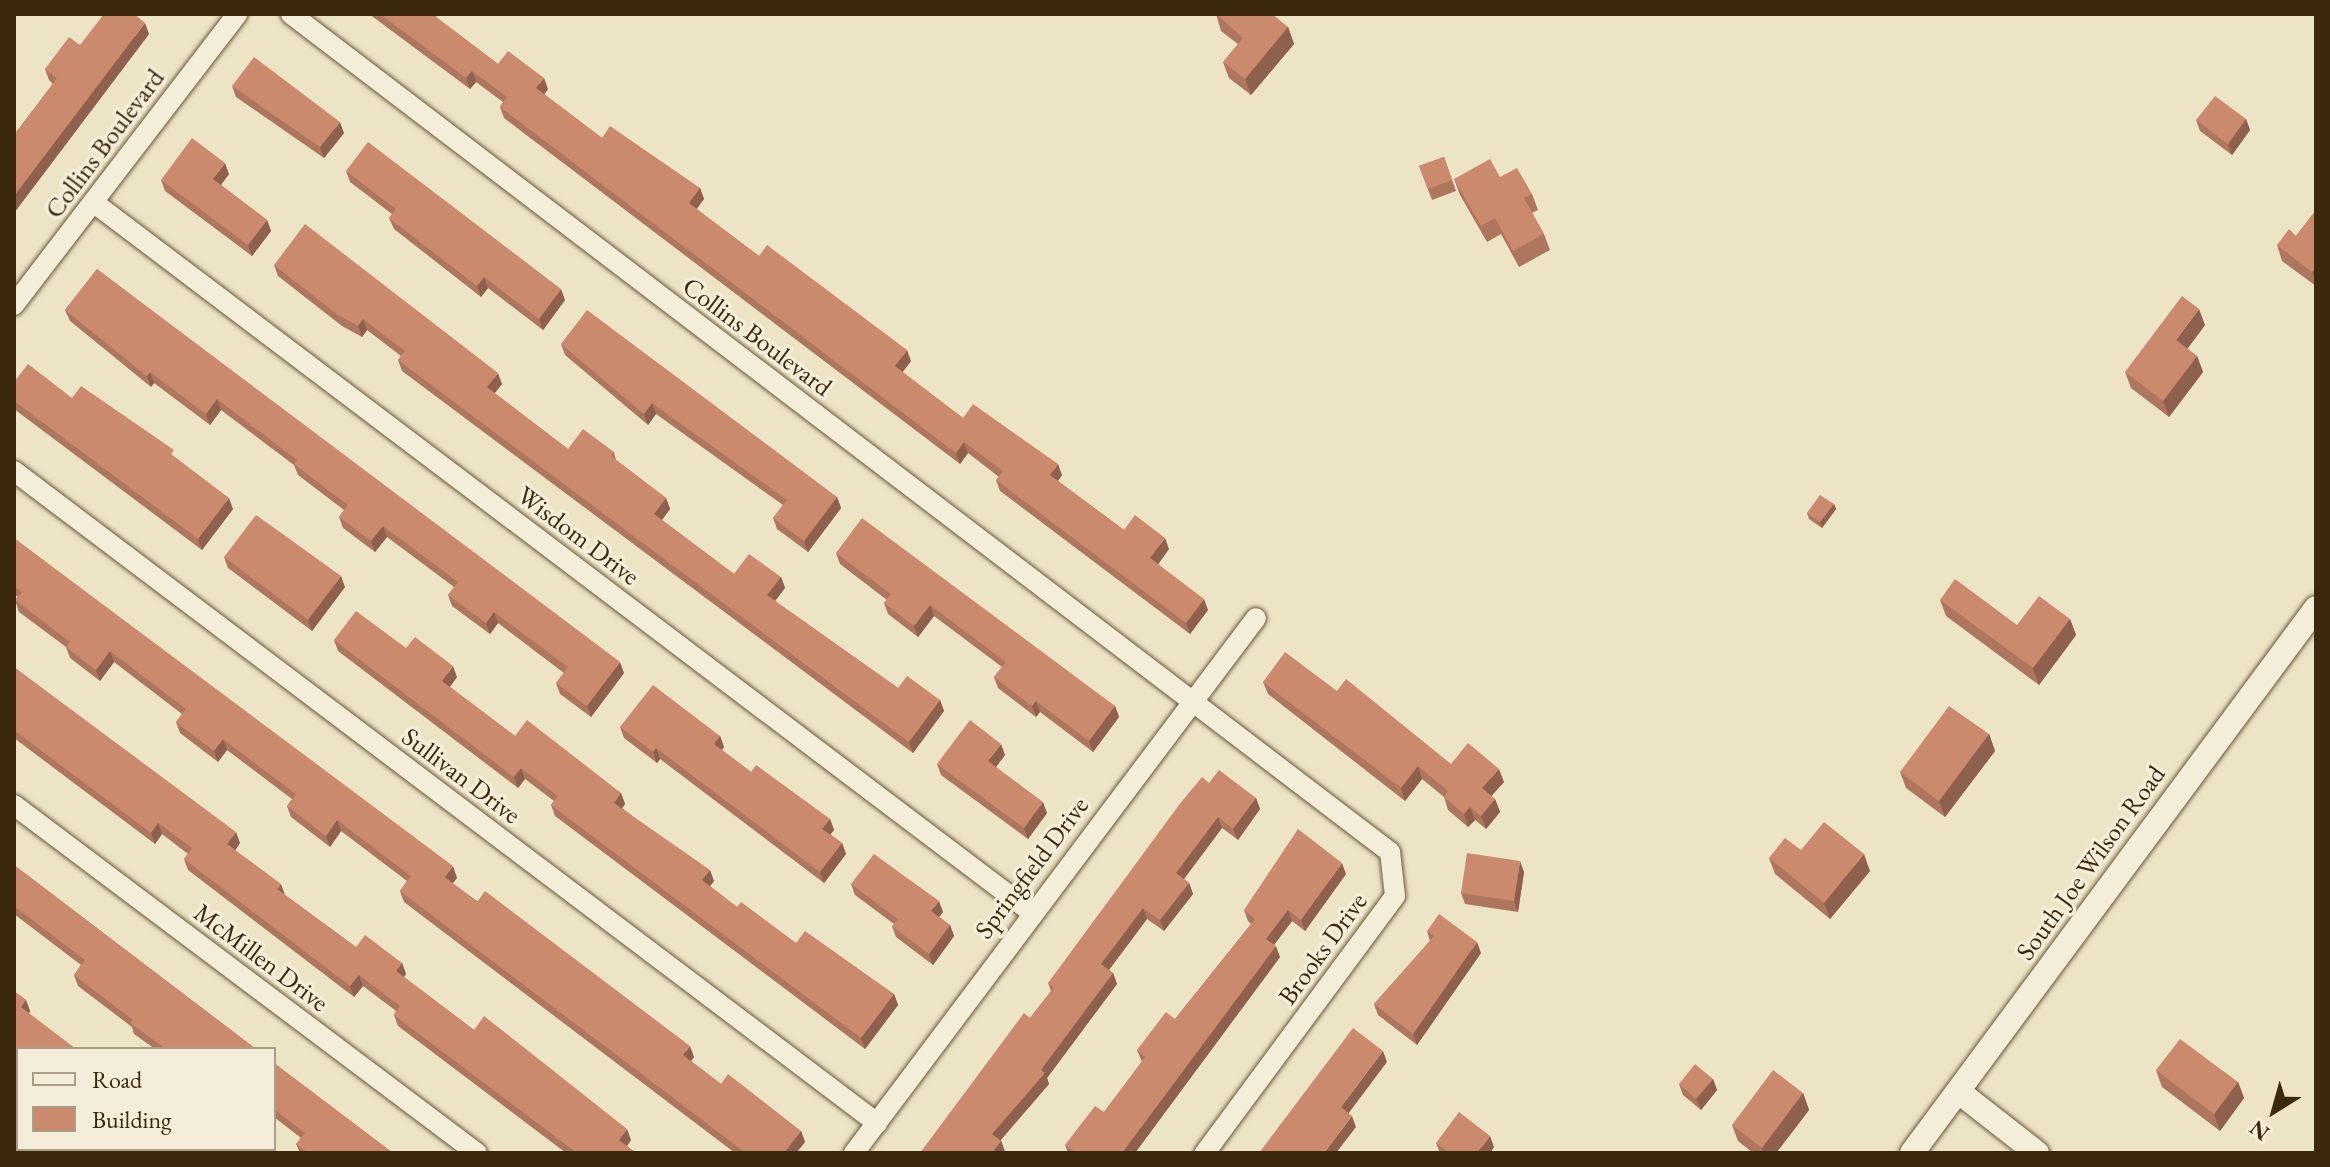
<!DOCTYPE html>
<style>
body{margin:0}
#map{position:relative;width:2330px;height:1167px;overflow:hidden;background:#ede4c6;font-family:"EB Garamond",serif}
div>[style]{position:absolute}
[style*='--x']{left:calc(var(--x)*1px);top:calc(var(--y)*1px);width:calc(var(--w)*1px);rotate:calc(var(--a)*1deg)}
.roads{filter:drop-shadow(0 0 2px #68573b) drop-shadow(0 0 2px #68573b)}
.minor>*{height:20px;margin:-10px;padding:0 10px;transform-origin:10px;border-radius:10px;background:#f3edda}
.tertiary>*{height:24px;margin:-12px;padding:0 12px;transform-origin:12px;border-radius:12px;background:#f3edda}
.wall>*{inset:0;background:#af765f}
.shaded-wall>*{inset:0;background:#8e604d}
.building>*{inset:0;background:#cb896e}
span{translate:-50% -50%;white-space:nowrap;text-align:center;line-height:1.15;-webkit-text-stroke:7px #f3edda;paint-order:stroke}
.street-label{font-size:26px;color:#3c280d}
.frame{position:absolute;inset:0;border:16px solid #3c280d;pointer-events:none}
.legend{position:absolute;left:16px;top:1047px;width:260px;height:104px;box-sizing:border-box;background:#f3edda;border:2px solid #aa9e88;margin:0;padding:10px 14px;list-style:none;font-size:24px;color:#3c280d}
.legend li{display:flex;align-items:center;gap:16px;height:40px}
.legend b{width:40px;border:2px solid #aa9e88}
.north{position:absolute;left:2234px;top:1071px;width:80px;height:80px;-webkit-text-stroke:6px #f3edda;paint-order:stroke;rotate:217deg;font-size:22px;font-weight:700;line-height:32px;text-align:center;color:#3c280d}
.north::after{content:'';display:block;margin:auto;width:28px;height:36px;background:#3c280d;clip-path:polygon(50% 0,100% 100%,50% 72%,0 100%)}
</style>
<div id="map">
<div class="roads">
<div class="minor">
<div style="--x:291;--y:14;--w:1382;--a:37.33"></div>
<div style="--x:1390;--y:852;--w:44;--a:83.5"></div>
<div style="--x:1395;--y:896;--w:320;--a:126.5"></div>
<div style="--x:93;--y:202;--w:1176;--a:37.12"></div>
<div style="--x:14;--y:305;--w:367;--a:-52.5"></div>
<div style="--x:14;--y:471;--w:1082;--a:37.07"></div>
<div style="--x:14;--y:805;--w:579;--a:36.93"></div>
<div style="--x:14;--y:1133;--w:5;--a:37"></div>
<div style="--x:35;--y:1149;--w:6;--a:39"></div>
<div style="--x:854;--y:1153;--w:669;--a:-53.08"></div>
</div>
<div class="tertiary">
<div style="--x:1959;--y:1092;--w:99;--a:38"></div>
<div style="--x:1912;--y:1153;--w:678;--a:-53.45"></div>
</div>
</div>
<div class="wall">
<div style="clip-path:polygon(369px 14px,438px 14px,436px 17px,498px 64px,548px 89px,544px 94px,602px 138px,700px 188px,704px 199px,696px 209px,759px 256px,911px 361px,902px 372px,963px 418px,1062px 475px,1058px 481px,1124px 530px,1169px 549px,1158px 564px,1208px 610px,1190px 634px,1000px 491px,996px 480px,999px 477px,968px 453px,960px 464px,504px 118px,500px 107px,503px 102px,476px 82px,470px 89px)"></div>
<div style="clip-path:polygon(1216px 14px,1288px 27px,1294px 44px,1251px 95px,1229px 78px,1223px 62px,1238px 44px,1221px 31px)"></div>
<div style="clip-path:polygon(149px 34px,14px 213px,14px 135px,53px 84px,49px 80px,45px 69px,80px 45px)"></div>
<div style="clip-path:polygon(232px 86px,344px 133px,324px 158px,236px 97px)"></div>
<div style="clip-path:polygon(2246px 119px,2250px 130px,2232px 155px,2200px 131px,2196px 120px)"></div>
<div style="clip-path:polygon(1444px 157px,1456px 191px,1432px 200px,1419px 166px)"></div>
<div style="clip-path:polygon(346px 171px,565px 300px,543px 330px,488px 288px,481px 297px,394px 229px,389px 218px,392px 214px,350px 182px)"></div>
<div style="clip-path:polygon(229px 174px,221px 185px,267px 220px,271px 231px,252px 256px,165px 191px,161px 180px)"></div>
<div style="clip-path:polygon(1500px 177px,1532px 194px,1538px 210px,1532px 213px,1544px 234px,1550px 250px,1519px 267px,1501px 234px,1487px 242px,1460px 195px,1454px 179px)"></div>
<div style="clip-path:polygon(2316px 210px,2316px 286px,2282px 261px,2277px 245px,2296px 236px)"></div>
<div style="clip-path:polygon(274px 265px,502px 384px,494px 393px,568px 449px,614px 452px,616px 460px,666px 498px,670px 509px,662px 520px,734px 574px,781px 577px,785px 588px,775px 601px,898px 688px,940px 700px,944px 711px,913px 753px,402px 371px,398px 360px,401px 356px,367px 330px,362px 337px,342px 326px,278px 276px)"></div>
<div style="clip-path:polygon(97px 269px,624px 673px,591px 717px,560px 694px,556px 683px,564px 673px,498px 623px,490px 634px,452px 606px,448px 595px,454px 587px,387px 537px,375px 552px,343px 528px,339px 517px,344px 510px,298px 475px,294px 465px,221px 410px,210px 425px,154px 383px,151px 387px,70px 321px,65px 310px)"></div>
<div style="clip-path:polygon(2205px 325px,2187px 349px,2197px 356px,2203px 372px,2169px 417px,2131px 388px,2125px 372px)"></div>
<div style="clip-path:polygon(561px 344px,837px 497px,841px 508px,808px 552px,777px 529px,773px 518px,783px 505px,656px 414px,648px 425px,565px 355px)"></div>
<div style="clip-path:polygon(14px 382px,72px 398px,177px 459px,233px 509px,202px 550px,14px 409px)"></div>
<div style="clip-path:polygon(1834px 504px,1836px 509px,1822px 528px,1809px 519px,1807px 513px)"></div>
<div style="clip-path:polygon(14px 538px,457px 878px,452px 883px,694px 1057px,691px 1061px,721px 1084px,801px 1131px,805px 1142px,796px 1153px,735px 1153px,404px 902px,400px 891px,407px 881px,341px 831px,330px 847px,291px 817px,287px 806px,292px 799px,227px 750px,218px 762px,180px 733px,176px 722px,182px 714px,114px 662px,100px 681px,70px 658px,66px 647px,19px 612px,15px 600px,18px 597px,14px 594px)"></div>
<div style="clip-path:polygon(836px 553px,1115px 706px,1119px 717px,1093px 752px,1040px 712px,1036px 717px,998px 688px,994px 677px,1002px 667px,934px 616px,918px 637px,888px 614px,884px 603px,887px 600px,840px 564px)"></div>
<div style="clip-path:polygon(224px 557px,345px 587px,312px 631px,228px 568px)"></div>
<div style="clip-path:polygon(1940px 600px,2017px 625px,2070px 619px,2076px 635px,2039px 685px,1946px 616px)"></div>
<div style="clip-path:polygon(334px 640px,457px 677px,450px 687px,515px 736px,621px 793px,625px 804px,622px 808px,714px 881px,710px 886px,737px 907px,796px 943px,894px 994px,898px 1005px,865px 1049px,555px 816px,551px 805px,554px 801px,525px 779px,518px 788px,338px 651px)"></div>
<div style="clip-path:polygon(14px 667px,240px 843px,235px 850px,285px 895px,356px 947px,402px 963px,406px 974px,404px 977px,474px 1030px,631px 1140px,627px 1146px,636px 1153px,566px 1153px,398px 1026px,394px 1015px,396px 1011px,363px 986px,354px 997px,188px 870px,184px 859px,188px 854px,162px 834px,155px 844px,14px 738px)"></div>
<div style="clip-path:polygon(1263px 682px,1337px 691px,1451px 764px,1504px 782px,1491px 796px,1495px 799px,1500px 812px,1486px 829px,1475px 820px,1468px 827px,1448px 810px,1444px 797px,1422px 779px,1405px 801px,1268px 694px)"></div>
<div style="clip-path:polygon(620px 727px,720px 736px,724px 747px,722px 750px,751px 772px,830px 819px,834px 830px,830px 834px,842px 843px,846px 854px,824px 883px,660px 759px,657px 763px,624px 738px)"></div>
<div style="clip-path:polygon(1989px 734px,1995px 751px,1945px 817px,1906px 788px,1900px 772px)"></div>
<div style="clip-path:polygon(1005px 755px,996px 767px,1047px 813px,1028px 839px,941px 775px,937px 764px)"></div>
<div style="clip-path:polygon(1209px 783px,1256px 798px,1260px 809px,1238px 840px,1222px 828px,1184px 879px,1189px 883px,1193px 894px,1164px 931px,1147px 919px,1109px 970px,1113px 973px,1117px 984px,1047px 1078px,1049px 1084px,1001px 1140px,1005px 1152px,920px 1153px,1030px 1018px,1051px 991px,1048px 983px)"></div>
<div style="clip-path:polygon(1801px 850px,1870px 871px,1830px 919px,1775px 874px,1769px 858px)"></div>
<div style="clip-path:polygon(14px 865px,256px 1049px,155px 1049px,134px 1034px,132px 1027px,78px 986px,74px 975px,81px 965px,14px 914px)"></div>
<div style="clip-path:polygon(1524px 872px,1518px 912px,1465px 904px,1461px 893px)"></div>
<div style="clip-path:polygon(1346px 874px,1305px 931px,1292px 921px,1274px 945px,1280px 957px,1135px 1153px,1068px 1153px,1065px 1145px,1104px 1112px,1142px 1062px,1137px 1050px,1175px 1019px,1251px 924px,1248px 921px,1244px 910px)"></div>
<div style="clip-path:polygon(851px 884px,943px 912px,939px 917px,950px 925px,954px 936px,933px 965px,896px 937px,892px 926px,894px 924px,855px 895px)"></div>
<div style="clip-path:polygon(1427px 931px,1481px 953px,1417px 1045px,1378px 1015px,1374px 1004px,1430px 941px)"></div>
<div style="clip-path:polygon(14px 991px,26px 1000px,30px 1011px,18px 1049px,18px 1070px,14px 1067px)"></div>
<div style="clip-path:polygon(274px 1063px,393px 1153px,300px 1153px,296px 1144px,301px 1138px,274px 1117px)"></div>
<div style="clip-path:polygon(2156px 1070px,2238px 1082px,2244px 1098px,2220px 1131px,2162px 1087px)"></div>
<div style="clip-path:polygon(1713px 1079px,1717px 1090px,1701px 1110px,1683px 1095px,1679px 1084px)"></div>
<div style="clip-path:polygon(1803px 1093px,1809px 1110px,1776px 1153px,1753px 1153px,1738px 1141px,1732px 1125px)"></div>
<div style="clip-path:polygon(1436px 1143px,1494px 1147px,1490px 1153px,1440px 1153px)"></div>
<div style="clip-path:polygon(121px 1149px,189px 1149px,186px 1153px,126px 1153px)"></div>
</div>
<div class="shaded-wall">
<div style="clip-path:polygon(145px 23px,149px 34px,14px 213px,14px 196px)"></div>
<div style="clip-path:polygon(1288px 27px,1294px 44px,1251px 95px,1245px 79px)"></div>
<div style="clip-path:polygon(472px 71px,476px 82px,470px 89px,466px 78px)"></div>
<div style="clip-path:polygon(544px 78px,548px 89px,541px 99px,536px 88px)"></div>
<div style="clip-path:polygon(2246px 119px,2250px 130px,2232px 155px,2228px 144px)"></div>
<div style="clip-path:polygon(340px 122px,344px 133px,324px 158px,320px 147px)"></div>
<div style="clip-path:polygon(225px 163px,229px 174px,217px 190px,213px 179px)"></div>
<div style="clip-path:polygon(700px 188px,704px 199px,693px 214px,689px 203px)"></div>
<div style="clip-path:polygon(267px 220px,271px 231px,252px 256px,248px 245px)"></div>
<div style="clip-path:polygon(2316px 267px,2316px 282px,2312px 272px)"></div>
<div style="clip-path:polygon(484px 277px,488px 288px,481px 297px,477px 286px)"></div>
<div style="clip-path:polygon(561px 289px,565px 300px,543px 330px,539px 319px)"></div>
<div style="clip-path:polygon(2199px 309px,2205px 325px,2182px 356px,2176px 340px)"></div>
<div style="clip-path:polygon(363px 319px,367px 330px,362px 337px,358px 326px)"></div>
<div style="clip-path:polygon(907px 350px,911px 361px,899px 377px,895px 366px)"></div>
<div style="clip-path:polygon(2197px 356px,2203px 372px,2169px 417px,2163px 401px)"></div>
<div style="clip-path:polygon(150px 372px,154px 383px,151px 387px,147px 376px)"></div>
<div style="clip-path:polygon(498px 373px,502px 384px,491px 398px,487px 387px)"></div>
<div style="clip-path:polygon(217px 399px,221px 410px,210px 425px,206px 414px)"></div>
<div style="clip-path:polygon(652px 403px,656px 414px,648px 425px,644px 414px)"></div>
<div style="clip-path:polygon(964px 442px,968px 453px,960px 464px,956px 453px)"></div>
<div style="clip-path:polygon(1058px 464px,1062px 475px,1054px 486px,1050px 475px)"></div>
<div style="clip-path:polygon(837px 497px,841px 508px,808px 552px,804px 541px)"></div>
<div style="clip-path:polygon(229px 498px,233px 509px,202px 550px,198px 539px)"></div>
<div style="clip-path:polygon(666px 498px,670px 509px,658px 525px,654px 514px)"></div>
<div style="clip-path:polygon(1834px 504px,1836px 509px,1822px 528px,1820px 522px)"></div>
<div style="clip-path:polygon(383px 526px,387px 537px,375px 552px,371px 541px)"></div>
<div style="clip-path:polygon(1165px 538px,1169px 549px,1154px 570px,1150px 558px)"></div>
<div style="clip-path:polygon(341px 576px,345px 587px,312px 631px,308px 620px)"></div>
<div style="clip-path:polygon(781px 577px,785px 588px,771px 606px,767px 595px)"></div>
<div style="clip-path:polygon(1204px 599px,1208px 610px,1190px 634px,1186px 623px)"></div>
<div style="clip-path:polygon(930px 605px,934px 616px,918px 637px,914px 626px)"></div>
<div style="clip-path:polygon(494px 612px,498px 623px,490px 634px,486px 623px)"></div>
<div style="clip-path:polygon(2070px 619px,2076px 635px,2039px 685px,2033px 668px)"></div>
<div style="clip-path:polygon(110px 651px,114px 662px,100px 681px,96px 670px)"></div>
<div style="clip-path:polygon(620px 662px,624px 673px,591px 717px,587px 706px)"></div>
<div style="clip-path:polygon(453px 666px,457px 677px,446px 692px,442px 681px)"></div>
<div style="clip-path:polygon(940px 700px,944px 711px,913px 753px,909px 742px)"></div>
<div style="clip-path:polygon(1036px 701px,1040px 712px,1036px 717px,1032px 706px)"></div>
<div style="clip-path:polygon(1115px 706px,1119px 717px,1093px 752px,1089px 741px)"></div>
<div style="clip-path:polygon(1989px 734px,1995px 751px,1945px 817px,1939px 801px)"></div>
<div style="clip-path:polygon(720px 736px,724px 747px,718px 755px,714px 744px)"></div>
<div style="clip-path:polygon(223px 739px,227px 750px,218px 762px,214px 751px)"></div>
<div style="clip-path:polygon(1001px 744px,1005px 755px,992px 772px,988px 761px)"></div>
<div style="clip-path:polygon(656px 748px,660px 759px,657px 763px,653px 752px)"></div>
<div style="clip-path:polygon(1418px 766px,1422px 779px,1405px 801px,1401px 788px)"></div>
<div style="clip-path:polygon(521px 768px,525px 779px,518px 788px,514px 777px)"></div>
<div style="clip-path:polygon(1499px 769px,1504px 782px,1487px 801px,1482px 788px)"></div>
<div style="clip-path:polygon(621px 793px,625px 804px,618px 814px,614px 803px)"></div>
<div style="clip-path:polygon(1256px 798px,1260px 809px,1238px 840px,1233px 829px)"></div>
<div style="clip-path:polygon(1495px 799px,1500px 812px,1486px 829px,1481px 816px)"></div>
<div style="clip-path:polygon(1043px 802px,1047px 813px,1028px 839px,1024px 828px)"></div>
<div style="clip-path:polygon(1470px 807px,1475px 820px,1468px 827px,1464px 814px)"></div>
<div style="clip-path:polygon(1218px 817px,1222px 828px,1180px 884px,1176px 873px)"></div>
<div style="clip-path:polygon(830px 819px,834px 830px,826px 840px,822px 829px)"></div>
<div style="clip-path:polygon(337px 820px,341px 831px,330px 847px,326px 836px)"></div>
<div style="clip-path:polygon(158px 823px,162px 834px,155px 844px,151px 833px)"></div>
<div style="clip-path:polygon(236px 832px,240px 843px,232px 855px,227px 844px)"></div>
<div style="clip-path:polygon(842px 843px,846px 854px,824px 883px,820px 872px)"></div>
<div style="clip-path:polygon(1864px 854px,1870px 871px,1830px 919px,1824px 903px)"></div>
<div style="clip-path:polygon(1520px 861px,1524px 872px,1518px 912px,1514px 901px)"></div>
<div style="clip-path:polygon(1342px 863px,1346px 874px,1305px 931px,1301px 920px)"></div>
<div style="clip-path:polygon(453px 866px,457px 878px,449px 888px,445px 877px)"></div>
<div style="clip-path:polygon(710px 870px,714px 881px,706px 891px,702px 880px)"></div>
<div style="clip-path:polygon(1189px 883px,1193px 894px,1164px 931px,1160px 920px)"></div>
<div style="clip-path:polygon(281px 884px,285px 895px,277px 889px)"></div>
<div style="clip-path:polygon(939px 901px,943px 912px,935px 922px,931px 911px)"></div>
<div style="clip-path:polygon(1143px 908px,1147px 919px,1105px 975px,1101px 964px)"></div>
<div style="clip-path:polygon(1288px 910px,1292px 921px,1270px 950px,1266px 939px)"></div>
<div style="clip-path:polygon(950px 925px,954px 936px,933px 965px,929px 954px)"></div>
<div style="clip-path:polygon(1477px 942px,1481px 953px,1417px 1045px,1413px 1034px)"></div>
<div style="clip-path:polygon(1276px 946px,1280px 957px,1135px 1153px,1122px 1153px)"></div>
<div style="clip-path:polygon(402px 963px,406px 974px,400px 982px,396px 971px)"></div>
<div style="clip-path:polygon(1113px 973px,1117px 984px,1047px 1078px,1049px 1084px,996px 1145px,992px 1134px)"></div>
<div style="clip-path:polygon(359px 975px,363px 986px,354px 997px,350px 986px)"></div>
<div style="clip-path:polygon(894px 994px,898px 1005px,865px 1049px,861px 1038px)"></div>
<div style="clip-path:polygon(26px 1000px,30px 1011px,25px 1018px,21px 1007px)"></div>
<div style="clip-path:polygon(690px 1046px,694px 1057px,687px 1066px,683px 1055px)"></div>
<div style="clip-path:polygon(1383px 1051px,1387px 1062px,1345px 1118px,1341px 1107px)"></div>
<div style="clip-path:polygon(1713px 1079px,1717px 1090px,1701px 1110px,1696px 1099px)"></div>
<div style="clip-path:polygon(2238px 1082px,2244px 1098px,2220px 1131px,2214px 1114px)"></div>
<div style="clip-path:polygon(1803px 1093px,1809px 1110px,1776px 1153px,1764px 1153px,1762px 1148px)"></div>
<div style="clip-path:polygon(1352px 1116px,1356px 1127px,1336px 1153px,1324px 1153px)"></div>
<div style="clip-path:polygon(627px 1129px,631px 1140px,623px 1151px,619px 1140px)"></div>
<div style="clip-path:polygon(801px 1131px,805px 1142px,796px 1153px,784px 1153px)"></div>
<div style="clip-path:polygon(1490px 1136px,1494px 1147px,1490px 1153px,1477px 1153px)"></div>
<div style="clip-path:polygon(1001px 1141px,1005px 1152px,1004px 1153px,992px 1153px)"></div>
<div style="clip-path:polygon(177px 1149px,189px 1149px,186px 1153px,174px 1153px)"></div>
</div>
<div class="building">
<div style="clip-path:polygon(104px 14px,134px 14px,145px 23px,14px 196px,14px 135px,57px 78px,45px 69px,69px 37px,80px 45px)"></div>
<div style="clip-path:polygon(380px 14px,432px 14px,498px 64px,508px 51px,544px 78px,536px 88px,602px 138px,610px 126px,700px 188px,689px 203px,759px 256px,767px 245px,907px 350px,895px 366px,963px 418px,973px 404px,1058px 464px,1050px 475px,1124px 530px,1135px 515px,1165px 538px,1150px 558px,1204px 599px,1186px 623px,996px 480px,1003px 471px,964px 442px,956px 453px,500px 107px,507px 97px,472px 71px,466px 78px)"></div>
<div style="clip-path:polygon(1216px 14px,1272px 14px,1288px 27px,1245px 79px,1223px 62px,1243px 38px)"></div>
<div style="clip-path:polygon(254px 57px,340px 122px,320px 147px,232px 86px)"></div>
<div style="clip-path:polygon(2215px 96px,2246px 119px,2228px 144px,2196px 120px)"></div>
<div style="clip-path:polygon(192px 138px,225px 163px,213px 179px,267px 220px,248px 245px,161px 180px)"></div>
<div style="clip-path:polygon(368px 142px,561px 289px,539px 319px,484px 277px,477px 286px,389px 218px,396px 209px,346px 171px)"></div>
<div style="clip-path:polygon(1444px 157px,1452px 180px,1428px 189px,1419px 166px)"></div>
<div style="clip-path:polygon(1490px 159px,1500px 177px,1517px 168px,1532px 194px,1524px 198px,1544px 234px,1513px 251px,1495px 218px,1481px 226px,1454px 179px)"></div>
<div style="clip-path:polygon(2316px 210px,2316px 267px,2312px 272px,2277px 245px,2289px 229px,2296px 236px)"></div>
<div style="clip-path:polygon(305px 224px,498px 373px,487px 387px,568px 449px,583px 429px,614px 452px,611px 456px,666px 498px,654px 514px,734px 574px,749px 554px,781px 577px,767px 595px,898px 688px,907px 676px,940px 700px,909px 742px,398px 360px,405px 351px,363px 319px,358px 326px,338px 315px,274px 265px)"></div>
<div style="clip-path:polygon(97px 269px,620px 662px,587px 706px,556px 683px,568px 667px,494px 612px,486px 623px,448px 595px,458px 582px,383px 526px,371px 541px,339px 517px,348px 505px,294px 464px,297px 460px,217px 399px,206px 414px,150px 372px,147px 376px,65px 310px)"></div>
<div style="clip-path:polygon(2182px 296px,2199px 309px,2176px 340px,2197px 356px,2163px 401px,2125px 372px)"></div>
<div style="clip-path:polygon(587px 310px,837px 497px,804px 541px,773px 518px,787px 500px,652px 403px,644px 414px,561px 344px)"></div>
<div style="clip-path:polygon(28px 364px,72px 398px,81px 386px,174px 450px,171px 454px,229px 498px,198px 539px,14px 401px,14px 382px)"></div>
<div style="clip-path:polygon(1820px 495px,1834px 504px,1820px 522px,1807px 513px)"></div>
<div style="clip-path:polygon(256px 515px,341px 576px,308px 620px,224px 557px)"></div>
<div style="clip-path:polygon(862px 518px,1115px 706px,1089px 741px,1036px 701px,1032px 706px,994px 677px,1006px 662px,930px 605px,914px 626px,884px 603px,891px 594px,836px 553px)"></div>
<div style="clip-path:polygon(14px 538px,453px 866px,445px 877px,477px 902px,485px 891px,690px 1046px,683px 1055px,721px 1084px,728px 1074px,801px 1131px,784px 1153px,746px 1153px,400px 891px,411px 876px,337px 820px,326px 836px,287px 806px,296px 794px,223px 739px,214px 751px,176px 722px,186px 709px,110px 651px,96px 670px,66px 647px,70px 642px,15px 600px,22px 592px,14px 586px)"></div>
<div style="clip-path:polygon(1955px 579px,2017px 625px,2039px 596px,2070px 619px,2033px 668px,1940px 600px)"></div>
<div style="clip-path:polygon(356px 611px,406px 648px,415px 637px,453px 666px,442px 681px,515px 736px,527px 720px,621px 793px,614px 803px,710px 870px,702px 880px,737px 907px,741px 902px,796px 943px,805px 931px,894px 994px,861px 1038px,551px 805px,558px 796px,521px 768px,514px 777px,334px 640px)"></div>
<div style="clip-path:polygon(1285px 652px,1337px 691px,1346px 679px,1451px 764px,1468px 743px,1499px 769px,1482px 788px,1495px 799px,1481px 816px,1470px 807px,1464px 814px,1444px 797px,1448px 791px,1418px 766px,1401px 788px,1263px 682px)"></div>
<div style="clip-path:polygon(14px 667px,236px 832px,227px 844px,281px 884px,277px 889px,356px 947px,365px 935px,402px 963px,396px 971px,474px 1030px,484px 1016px,627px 1129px,619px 1140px,636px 1153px,577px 1153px,394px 1015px,400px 1006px,359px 975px,350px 986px,184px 859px,192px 848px,158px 823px,151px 833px,14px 730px)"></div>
<div style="clip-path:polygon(653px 685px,720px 736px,714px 744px,751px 772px,756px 765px,830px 819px,822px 829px,842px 843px,820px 872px,656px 748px,653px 752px,620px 727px)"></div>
<div style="clip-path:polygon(1949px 706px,1989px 734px,1939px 801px,1900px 772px)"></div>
<div style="clip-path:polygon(970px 720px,1001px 744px,988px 761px,1043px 802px,1024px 828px,937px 764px)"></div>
<div style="clip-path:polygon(1219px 770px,1256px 798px,1233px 829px,1218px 817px,1176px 873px,1189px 883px,1160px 920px,1143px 908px,1101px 964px,1113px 973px,1041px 1070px,1045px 1073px,992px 1134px,1001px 1141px,992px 1153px,920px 1153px,1024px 1013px,1030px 1018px,1054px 988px,1048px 983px,1179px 805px,1202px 777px,1209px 783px)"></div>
<div style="clip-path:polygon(1824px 822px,1864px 854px,1824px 903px,1769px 858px,1785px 838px,1801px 850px)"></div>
<div style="clip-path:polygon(1298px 829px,1342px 863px,1301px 920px,1288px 910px,1266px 939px,1276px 946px,1122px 1153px,1076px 1153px,1065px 1145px,1095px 1106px,1104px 1112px,1145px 1057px,1137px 1050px,1166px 1012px,1175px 1019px,1255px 919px,1244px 910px)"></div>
<div style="clip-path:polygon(1467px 853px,1520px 861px,1514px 901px,1461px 893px)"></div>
<div style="clip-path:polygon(874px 854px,939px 901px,931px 911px,950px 925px,929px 954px,892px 926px,898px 919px,851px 884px)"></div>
<div style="clip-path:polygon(14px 865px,256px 1049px,166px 1049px,130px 1023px,133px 1020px,74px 975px,85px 960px,14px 906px)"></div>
<div style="clip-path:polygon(1439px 914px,1477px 942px,1413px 1034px,1374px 1004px,1434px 936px,1427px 931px)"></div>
<div style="clip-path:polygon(14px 991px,26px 1000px,21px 1007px,76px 1049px,18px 1049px,18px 1062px,14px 1059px)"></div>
<div style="clip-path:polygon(1353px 1028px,1383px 1051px,1341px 1107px,1352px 1116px,1324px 1153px,1259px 1153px)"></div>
<div style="clip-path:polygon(2180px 1039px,2238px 1082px,2214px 1114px,2156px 1070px)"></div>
<div style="clip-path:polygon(274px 1063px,393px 1153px,308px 1153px,296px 1144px,305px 1133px,274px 1109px)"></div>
<div style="clip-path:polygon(1695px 1064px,1713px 1079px,1696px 1099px,1679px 1084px)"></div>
<div style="clip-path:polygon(1773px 1070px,1803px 1093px,1762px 1148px,1732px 1125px)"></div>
<div style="clip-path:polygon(1459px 1112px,1490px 1136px,1477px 1153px,1449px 1153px,1436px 1143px)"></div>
<div style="clip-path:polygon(131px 1149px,177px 1149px,174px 1153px,137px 1153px)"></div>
<div style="clip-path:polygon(222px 1149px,230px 1149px,235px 1153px,219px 1153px)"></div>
</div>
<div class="street-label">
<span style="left:105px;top:144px;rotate:-53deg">Collins Boulevard</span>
<span style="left:757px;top:337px;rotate:37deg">Collins Boulevard</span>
<span style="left:578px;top:536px;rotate:37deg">Wisdom Drive</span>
<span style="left:461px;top:776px;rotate:37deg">Sullivan Drive</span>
<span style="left:2091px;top:863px;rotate:-54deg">South Joe Wilson Road</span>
<span style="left:1032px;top:868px;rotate:-53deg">Springfield Drive</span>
<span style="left:1323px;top:949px;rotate:-54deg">Brooks Drive</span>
<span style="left:261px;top:958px;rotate:37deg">McMillen Drive</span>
</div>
<div class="frame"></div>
<ul class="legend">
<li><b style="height:10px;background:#f3edda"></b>Road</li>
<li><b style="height:22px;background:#cb896e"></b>Building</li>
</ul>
<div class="north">N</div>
</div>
